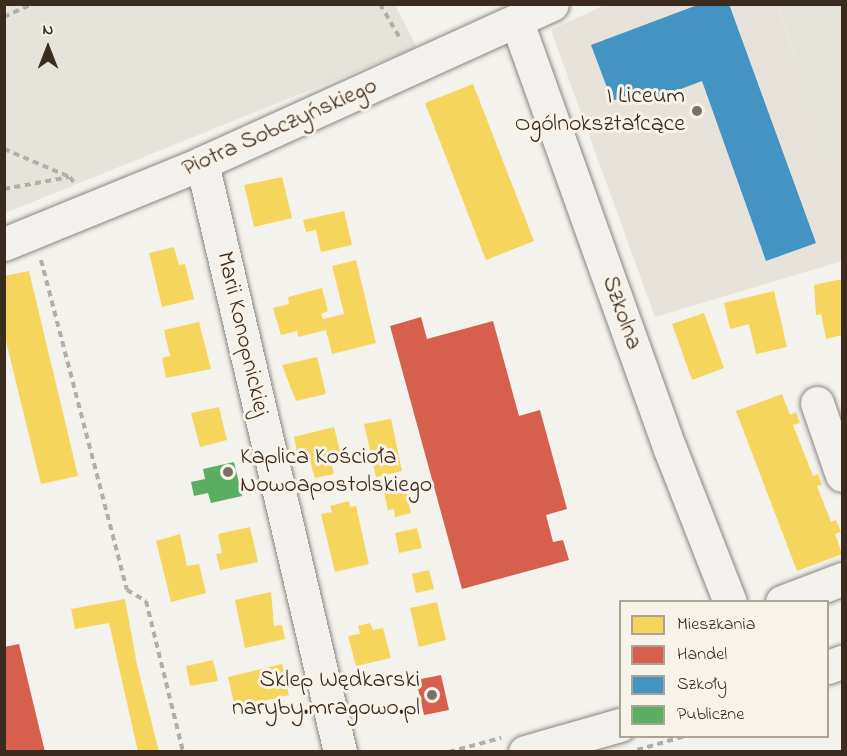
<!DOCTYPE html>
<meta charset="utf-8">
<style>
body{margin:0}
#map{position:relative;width:847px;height:756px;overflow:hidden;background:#f4f2ec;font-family:"Indie Flower",sans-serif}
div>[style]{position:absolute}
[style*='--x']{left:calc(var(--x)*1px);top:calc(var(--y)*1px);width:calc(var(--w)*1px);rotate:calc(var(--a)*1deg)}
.built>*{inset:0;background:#e7e2da}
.green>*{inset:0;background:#e6e3da}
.homes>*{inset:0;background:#f6d55c}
.shops>*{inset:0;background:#d6604d}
.schools>*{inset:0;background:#4393c3}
.public>*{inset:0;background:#5aae61}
.path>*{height:4px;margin-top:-2px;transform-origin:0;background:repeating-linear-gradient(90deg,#b1aeaa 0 6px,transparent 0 10.5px)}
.roads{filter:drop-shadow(0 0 2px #898580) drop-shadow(0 0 2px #898580)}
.minor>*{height:33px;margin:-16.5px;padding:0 16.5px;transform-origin:16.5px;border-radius:16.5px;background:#f2f1ed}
.dots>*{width:16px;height:16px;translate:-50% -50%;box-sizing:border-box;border:3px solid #f7f3e8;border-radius:50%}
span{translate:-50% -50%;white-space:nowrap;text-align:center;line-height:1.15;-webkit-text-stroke:6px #f7f3e8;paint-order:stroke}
.poi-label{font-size:24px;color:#3b2a1e}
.right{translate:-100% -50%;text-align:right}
.left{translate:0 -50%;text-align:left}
.street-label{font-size:24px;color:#3b2a1e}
.frame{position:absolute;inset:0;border:6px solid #3b2a1e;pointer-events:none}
.legend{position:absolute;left:619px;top:600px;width:210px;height:138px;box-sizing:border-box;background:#f7f3e8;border:2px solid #aca397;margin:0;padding:8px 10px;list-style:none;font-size:18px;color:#3b2a1e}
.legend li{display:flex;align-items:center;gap:12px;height:30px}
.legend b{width:30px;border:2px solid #aca397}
.north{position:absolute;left:18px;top:18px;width:60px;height:60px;-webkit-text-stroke:4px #f7f3e8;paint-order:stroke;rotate:0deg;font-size:16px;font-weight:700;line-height:24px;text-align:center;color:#3b2a1e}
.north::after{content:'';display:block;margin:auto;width:21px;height:27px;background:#3b2a1e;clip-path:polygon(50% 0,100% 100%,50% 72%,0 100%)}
</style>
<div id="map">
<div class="built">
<div style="clip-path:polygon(605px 5px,777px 5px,842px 193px,842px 261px,655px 317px,551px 30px)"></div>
</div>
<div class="green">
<div style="clip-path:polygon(5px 4px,395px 5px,417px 47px,5px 213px)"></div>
<div style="clip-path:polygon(777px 5px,842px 5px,842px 193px,778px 7px)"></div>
</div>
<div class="homes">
<div style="clip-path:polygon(473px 84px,534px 241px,486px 260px,425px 103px)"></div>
<div style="clip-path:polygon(282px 177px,292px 218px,254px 227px,244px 185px)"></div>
<div style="clip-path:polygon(344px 211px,352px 245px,321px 252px,316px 230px,306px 232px,303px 220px)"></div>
<div style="clip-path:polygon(174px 247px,179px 265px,185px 264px,194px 299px,162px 307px,149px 253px)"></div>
<div style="clip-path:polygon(356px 260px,376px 343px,332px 354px,326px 330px,298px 337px,297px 331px,281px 335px,273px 308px,289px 304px,288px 297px,322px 288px,328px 311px,321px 314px,323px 319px,344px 314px,332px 266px)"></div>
<div style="clip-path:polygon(29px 271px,78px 476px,41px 484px,4px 333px,4px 276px)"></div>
<div style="clip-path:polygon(842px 279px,842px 335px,826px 339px,821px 314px,816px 315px,814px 285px)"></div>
<div style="clip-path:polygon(774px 291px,787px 347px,756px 354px,749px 324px,730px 329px,724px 303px)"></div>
<div style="clip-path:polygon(704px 313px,724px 368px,692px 380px,672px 324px)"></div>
<div style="clip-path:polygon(199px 322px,211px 369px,166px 378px,162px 358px,170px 356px,164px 330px)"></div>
<div style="clip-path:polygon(317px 357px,326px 394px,296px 401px,282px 365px)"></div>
<div style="clip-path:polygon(782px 394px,790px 415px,796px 412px,800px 423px,793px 425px,813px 476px,818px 474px,822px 485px,817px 486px,831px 522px,836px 520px,841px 532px,835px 534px,842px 554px,797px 571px,736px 411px)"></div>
<div style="clip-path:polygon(219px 407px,227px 440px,200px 447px,191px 413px)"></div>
<div style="clip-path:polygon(391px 419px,402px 471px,376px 477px,364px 424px)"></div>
<div style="clip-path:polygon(334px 427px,343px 463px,332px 466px,334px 474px,315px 478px,307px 451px,297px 453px,294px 437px)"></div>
<div style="clip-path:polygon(404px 479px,411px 513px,395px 517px,394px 509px,388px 510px,382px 484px)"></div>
<div style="clip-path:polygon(349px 501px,350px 507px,356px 506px,369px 564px,335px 572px,321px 514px,332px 512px,330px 506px)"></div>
<div style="clip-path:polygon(250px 527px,258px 562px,220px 570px,216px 554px,222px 553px,218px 534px)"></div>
<div style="clip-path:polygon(417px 528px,422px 548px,399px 553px,395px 533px)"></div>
<div style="clip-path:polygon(180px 534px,187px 566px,199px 564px,206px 593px,171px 602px,156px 541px)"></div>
<div style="clip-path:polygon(429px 570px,434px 589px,416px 593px,412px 574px)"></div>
<div style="clip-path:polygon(271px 592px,274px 626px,282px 625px,285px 639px,245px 648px,235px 600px)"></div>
<div style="clip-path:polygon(125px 599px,137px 665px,159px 752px,138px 752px,109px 623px,75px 629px,71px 609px)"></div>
<div style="clip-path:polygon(437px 602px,446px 640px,419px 647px,410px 608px)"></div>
<div style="clip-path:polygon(370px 623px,373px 630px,383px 628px,391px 658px,356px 666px,348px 636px,360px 634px,358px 626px)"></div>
<div style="clip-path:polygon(213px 660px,218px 681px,190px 686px,186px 666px)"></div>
<div style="clip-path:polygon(282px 664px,289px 695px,235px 708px,228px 677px)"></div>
</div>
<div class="shops">
<div style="clip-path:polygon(421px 317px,427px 339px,493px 321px,519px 416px,540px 410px,567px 509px,546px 515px,553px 542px,563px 540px,569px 560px,462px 589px,390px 326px)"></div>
<div style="clip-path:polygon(19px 644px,45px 752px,4px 752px,4px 647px)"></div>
<div style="clip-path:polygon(441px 675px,449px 710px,424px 715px,416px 680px)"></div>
</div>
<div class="schools">
<div style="clip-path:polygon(700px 4px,729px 4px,816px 243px,766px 261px,702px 81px,646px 102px,641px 90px,612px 101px,591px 45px)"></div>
</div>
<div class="public">
<div style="clip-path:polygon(234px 462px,242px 496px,211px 503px,208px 493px,194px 496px,191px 482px,205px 479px,203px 469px)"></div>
</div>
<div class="path">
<div style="--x:380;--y:4;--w:42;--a:59.7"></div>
<div style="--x:4;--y:17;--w:31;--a:-25"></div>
<div style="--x:4;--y:149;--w:72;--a:23"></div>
<div style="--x:70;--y:177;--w:9;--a:54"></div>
<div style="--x:4;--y:189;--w:66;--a:-10.5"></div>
<div style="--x:41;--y:260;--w:341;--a:75.4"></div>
<div style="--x:127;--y:590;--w:22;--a:30"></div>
<div style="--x:146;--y:601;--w:155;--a:76.2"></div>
<div style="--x:637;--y:750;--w:50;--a:-16.3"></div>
<div style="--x:449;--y:752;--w:54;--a:-15.1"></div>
</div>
<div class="roads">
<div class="minor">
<div style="--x:517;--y:22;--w:454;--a:70.3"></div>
<div style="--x:670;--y:449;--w:164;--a:68.6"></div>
<div style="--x:202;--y:163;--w:605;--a:76.81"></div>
<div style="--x:4;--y:244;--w:214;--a:-22.2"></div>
<div style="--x:202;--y:163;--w:384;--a:-24.4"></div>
<div style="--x:817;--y:403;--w:76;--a:70.9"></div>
<div style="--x:782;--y:602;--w:64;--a:-21"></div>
<div style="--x:828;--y:667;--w:15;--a:-20"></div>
<div style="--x:525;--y:752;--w:99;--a:-15.9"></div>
</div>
</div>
<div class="dots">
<div style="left:697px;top:111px;background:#7c7066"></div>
<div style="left:228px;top:472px;background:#7c7066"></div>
<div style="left:432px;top:695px;background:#7c7066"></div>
</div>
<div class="poi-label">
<span class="right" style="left:685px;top:111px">I Liceum<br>Ogólnokształcące</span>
<span class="left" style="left:240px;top:472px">Kaplica Kościoła<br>Nowoapostolskiego</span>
<span class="right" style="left:420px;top:695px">Sklep Wędkarski<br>naryby.mragowo.pl</span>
</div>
<div class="street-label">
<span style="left:280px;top:128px;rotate:-24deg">Piotra Sobczyńskiego</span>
<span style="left:621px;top:313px;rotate:70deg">Szkolna</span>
<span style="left:242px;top:334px;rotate:77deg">Marii Konopnickiej</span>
</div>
<div class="frame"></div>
<ul class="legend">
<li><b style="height:16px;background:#f6d55c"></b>Mieszkania</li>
<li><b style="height:16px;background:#d6604d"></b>Handel</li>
<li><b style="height:16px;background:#4393c3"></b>Szkoły</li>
<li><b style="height:16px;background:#5aae61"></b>Publiczne</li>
</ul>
<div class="north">N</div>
</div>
